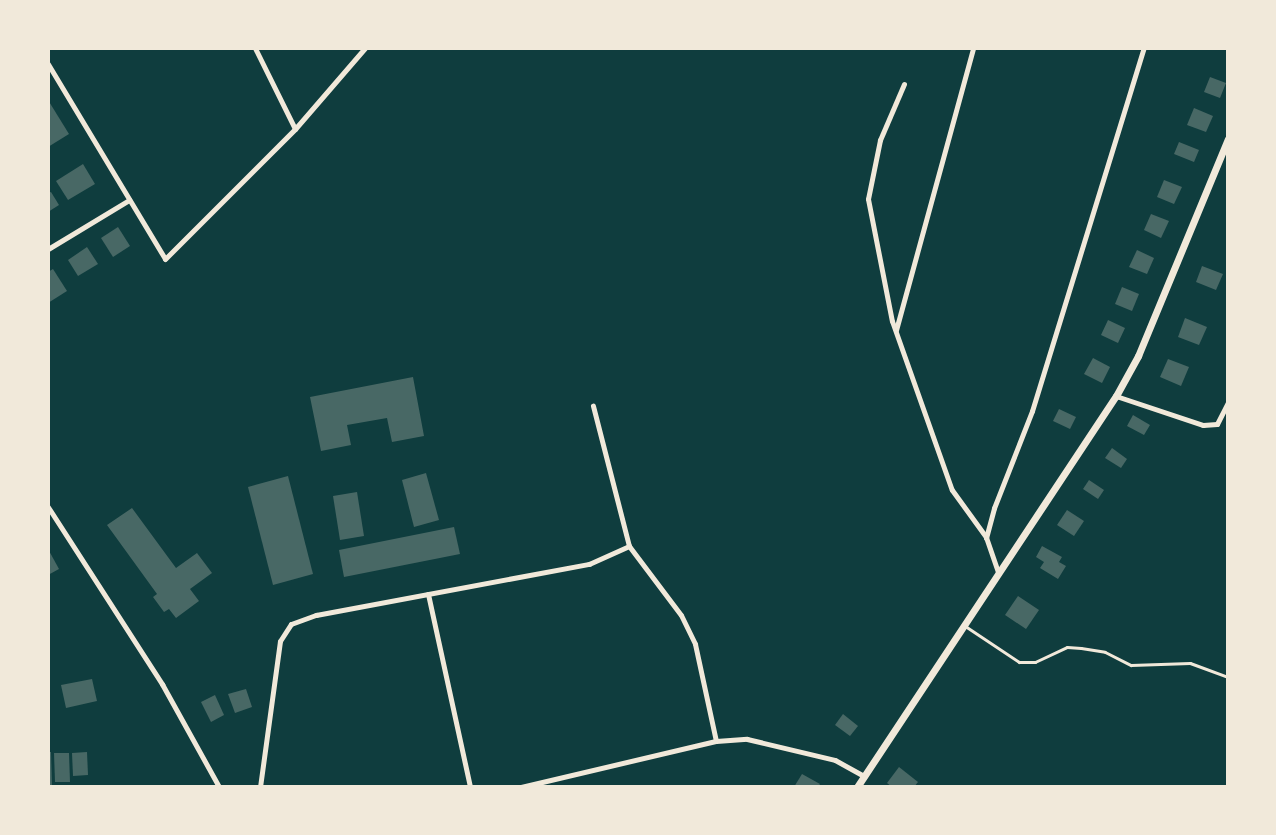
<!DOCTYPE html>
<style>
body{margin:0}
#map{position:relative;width:1276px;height:835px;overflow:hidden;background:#0f3d3e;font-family:"PT Sans",sans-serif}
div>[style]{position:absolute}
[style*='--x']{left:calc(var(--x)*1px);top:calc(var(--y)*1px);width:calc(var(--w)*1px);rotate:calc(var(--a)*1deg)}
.building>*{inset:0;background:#486865}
.service>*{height:3px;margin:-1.5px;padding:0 1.5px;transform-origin:1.5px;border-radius:1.5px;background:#f1e9da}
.minor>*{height:5px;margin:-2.5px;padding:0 2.5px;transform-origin:2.5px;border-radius:2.5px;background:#f1e9da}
.secondary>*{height:7px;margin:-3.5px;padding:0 3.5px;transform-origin:3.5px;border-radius:3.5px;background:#f1e9da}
span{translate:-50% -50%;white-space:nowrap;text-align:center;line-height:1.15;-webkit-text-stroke:6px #f1e9da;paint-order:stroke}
.frame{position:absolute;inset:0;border:50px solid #f1e9da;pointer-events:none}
</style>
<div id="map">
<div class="building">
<div style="clip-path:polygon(1210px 77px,1226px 83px,1220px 98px,1204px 92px)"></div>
<div style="clip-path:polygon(48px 100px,69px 134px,48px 147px)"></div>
<div style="clip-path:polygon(1194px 108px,1213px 116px,1206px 132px,1187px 125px)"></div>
<div style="clip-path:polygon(1179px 142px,1199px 150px,1194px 162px,1174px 154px)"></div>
<div style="clip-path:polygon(83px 164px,95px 184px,68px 200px,56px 181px)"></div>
<div style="clip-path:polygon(1164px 180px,1182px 187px,1174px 204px,1157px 197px)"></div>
<div style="clip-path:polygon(51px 192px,59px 205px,48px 212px,48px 193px)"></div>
<div style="clip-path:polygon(1151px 214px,1169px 221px,1161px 238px,1144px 230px)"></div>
<div style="clip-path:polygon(118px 227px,130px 246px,113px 257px,101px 238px)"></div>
<div style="clip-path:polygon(87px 247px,98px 264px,78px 276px,68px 260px)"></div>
<div style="clip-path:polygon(1137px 250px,1154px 258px,1147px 274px,1129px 267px)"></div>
<div style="clip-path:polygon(1202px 266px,1223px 274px,1216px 290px,1196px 282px)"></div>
<div style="clip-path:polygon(53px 269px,67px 291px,48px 303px,48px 272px)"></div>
<div style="clip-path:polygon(1122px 287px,1139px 294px,1132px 311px,1115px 304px)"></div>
<div style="clip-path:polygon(1185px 318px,1207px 327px,1199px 345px,1178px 337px)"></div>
<div style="clip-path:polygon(1108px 320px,1125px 328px,1118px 343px,1101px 335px)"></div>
<div style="clip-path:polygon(1093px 358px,1110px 367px,1102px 383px,1084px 374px)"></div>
<div style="clip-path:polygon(1168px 359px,1189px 367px,1181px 386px,1160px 377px)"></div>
<div style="clip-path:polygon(413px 377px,424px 436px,392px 442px,387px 418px,347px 425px,351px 445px,321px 451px,310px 397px)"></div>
<div style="clip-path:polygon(1059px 409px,1076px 417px,1070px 429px,1053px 421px)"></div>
<div style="clip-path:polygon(1133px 415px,1150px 425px,1144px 435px,1127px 426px)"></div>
<div style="clip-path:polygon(1112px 448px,1127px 459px,1121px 468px,1105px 458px)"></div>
<div style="clip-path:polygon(426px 473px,439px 520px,414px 527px,402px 480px)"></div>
<div style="clip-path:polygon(288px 476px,313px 574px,273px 585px,248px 487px)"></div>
<div style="clip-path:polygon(1089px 480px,1104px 490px,1098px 499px,1083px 489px)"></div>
<div style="clip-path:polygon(357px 492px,364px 536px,340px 540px,333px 496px)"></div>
<div style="clip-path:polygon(132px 508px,176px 568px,197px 553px,212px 573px,190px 589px,199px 601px,176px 618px,169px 609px,164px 612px,153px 597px,157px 594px,107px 525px)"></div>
<div style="clip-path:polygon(1067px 510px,1084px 521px,1074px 536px,1057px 525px)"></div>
<div style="clip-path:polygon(454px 527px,460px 554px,344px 577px,339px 550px)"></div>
<div style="clip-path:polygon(1042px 546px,1062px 557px,1059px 562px,1066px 566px,1058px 579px,1040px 568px,1044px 562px,1036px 557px)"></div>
<div style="clip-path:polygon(48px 549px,59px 569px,48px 575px)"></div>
<div style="clip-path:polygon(1018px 596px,1039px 610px,1026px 629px,1005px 615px)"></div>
<div style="clip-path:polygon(92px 679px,97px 701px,66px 708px,61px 685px)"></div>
<div style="clip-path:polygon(246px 689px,252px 707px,235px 713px,228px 694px)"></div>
<div style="clip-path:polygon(215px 695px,224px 715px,211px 722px,201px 702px)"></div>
<div style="clip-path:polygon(843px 714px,858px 726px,850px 736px,835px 725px)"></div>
<div style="clip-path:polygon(48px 752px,51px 752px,52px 787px,48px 787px)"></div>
<div style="clip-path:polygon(87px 752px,88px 775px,73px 776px,72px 753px)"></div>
<div style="clip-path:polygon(54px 753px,69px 753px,70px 782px,55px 782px)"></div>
<div style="clip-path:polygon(899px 767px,918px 782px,914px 787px,892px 787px,887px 783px)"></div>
<div style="clip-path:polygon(802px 774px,820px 784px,818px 787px,794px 787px)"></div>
</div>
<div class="service">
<div style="--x:965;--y:626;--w:65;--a:33.7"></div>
<div style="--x:1019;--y:662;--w:16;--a:0"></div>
<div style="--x:1035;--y:662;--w:35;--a:-25"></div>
<div style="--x:1067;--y:647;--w:14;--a:4"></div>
<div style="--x:1081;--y:648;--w:24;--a:9"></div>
<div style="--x:1105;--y:652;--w:29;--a:27"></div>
<div style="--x:1131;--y:665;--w:59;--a:-1.9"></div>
<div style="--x:1190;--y:663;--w:40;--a:20.2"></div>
</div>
<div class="minor">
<div style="--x:255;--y:48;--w:90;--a:63.7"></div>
<div style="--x:48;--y:64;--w:227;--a:59"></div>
<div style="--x:165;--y:259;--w:184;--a:-45"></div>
<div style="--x:295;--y:129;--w:107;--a:-49.2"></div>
<div style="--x:904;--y:84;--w:61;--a:113.2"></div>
<div style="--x:880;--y:140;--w:60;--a:101.5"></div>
<div style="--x:868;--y:199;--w:124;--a:78.9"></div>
<div style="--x:892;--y:321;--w:179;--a:70.5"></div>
<div style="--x:952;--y:490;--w:58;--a:54.1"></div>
<div style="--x:48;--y:249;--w:95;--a:-31.2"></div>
<div style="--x:896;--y:330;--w:292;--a:-74.7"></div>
<div style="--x:1116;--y:396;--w:92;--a:18.4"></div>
<div style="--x:1203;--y:425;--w:14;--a:-4"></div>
<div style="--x:1217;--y:424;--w:25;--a:-63"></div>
<div style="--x:48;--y:507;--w:211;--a:57.2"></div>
<div style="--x:162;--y:684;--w:118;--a:61"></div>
<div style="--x:629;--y:546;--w:86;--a:53"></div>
<div style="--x:681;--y:615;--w:32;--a:64"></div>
<div style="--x:695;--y:644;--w:99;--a:77.8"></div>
<div style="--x:998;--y:572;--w:36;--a:-109"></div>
<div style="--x:986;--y:538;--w:31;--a:-75"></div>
<div style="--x:994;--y:508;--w:104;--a:-68.6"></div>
<div style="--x:1032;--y:411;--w:380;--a:-72.9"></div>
<div style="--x:428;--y:594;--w:198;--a:77.7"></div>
<div style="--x:260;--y:787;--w:147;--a:-82.2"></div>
<div style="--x:280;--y:641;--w:20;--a:-57"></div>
<div style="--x:291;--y:624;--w:27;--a:-20"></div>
<div style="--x:316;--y:615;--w:278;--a:-10.6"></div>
<div style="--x:589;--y:564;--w:44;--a:-24.2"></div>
<div style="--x:629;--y:546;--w:145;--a:-104.4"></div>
<div style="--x:521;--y:787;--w:200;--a:-13.3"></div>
<div style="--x:716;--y:741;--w:31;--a:-4"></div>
<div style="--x:747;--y:739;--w:90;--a:13.4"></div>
<div style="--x:835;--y:760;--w:33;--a:29"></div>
</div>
<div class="secondary">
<div style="--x:857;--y:787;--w:469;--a:-56.5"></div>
<div style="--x:1116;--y:396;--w:46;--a:-61.2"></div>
<div style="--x:1138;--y:356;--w:235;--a:-67.5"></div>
</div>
<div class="frame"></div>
</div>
